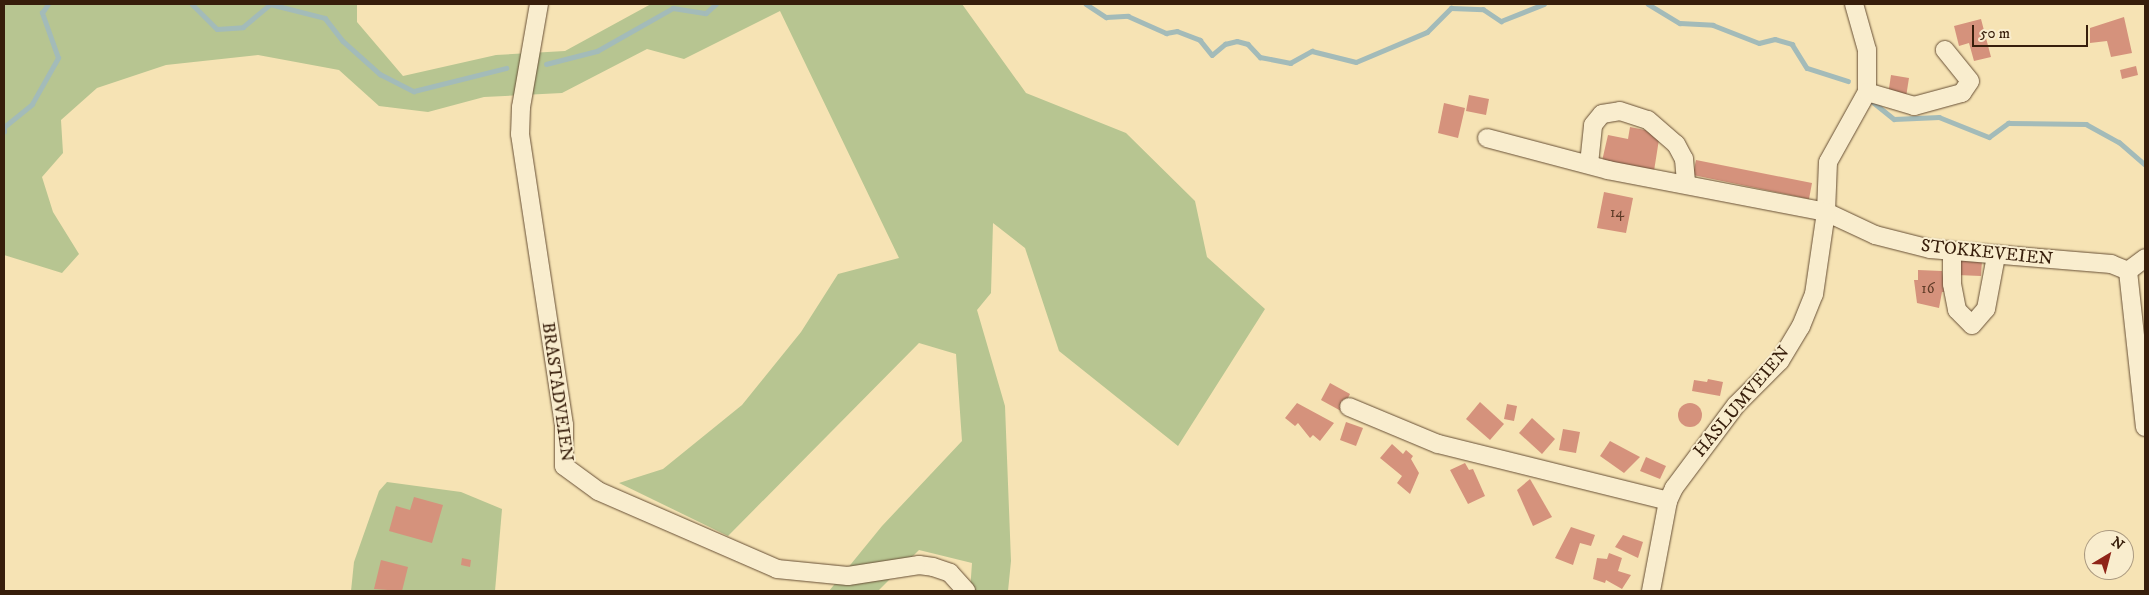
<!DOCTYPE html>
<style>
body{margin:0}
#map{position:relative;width:2149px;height:595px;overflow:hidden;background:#f6e3b4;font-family:"IM FELL DW Pica",serif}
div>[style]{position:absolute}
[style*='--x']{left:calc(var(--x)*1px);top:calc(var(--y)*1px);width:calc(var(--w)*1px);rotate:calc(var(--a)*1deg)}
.green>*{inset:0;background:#b7c591}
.stream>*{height:4.5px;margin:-2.25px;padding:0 2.25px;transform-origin:2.25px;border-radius:2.25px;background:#a3bbb9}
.building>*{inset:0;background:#d5927c}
.round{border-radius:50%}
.roads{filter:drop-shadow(0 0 1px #674f35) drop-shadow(0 0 1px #674f35)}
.minor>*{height:18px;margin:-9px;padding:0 9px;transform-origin:9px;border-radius:9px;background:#f9edce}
span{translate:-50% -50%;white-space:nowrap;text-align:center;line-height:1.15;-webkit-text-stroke:4px #f9edce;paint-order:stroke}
.number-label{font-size:15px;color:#5e3b27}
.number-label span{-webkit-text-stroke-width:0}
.street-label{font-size:18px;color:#371e0b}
.frame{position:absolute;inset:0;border:5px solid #371e0b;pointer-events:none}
.north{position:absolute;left:2084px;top:530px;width:50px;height:50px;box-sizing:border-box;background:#f9edce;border:1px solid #ab9a80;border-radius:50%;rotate:37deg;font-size:14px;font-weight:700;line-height:20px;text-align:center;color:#371e0b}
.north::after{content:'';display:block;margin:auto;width:18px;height:22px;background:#8f2418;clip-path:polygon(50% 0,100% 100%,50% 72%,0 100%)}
.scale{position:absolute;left:1972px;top:25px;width:116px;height:22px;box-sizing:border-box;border:2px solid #371e0b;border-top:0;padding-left:6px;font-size:15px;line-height:18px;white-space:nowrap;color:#371e0b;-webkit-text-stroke:4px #f9edce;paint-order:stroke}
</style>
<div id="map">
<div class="green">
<div style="clip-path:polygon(4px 4px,357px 4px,357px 22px,403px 76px,496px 55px,565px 51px,651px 4px,962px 4px,1026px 93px,1126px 133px,1195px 201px,1207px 257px,1265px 309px,1178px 446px,1059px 351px,1025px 248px,993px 223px,991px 293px,977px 310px,1005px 406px,1011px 561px,1008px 591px,970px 591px,972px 563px,919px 550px,878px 591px,829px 591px,882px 526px,962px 441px,956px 354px,919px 343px,728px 536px,619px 483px,663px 469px,742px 405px,801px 332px,838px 274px,899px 258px,780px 11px,684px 59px,647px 49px,562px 93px,484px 97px,428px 112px,379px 106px,339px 70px,258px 55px,166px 65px,97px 88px,61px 120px,63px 153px,42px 177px,53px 212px,79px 254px,62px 273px,4px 255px)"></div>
<div style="clip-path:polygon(387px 482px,461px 492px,502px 509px,495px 591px,351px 591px,354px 562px,379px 491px)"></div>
</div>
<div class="stream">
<div style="--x:192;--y:4;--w:35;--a:45"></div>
<div style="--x:217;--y:29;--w:26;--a:-4"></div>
<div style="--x:243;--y:27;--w:35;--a:-40"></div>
<div style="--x:270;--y:4;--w:57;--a:14.3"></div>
<div style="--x:325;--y:18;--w:29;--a:52"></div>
<div style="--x:343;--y:41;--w:50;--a:41.7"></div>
<div style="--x:380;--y:74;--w:38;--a:27"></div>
<div style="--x:414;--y:91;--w:95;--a:-14"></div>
<div style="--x:1086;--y:4;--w:24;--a:33"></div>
<div style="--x:1106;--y:17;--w:22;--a:-3"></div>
<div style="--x:1128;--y:16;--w:42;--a:24.1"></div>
<div style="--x:1166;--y:33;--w:11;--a:-10"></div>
<div style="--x:1177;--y:31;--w:25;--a:21"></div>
<div style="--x:1200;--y:40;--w:19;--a:51"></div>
<div style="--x:1212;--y:55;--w:17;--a:-40"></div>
<div style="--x:1225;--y:44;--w:12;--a:-14"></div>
<div style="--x:1237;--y:41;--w:11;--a:15"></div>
<div style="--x:1248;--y:44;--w:18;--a:47"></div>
<div style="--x:1260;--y:57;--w:31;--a:11"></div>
<div style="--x:1290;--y:63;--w:25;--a:-29"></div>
<div style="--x:1312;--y:51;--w:45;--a:14"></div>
<div style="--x:1356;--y:62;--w:77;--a:-22.9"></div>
<div style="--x:1427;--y:32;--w:34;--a:-45"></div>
<div style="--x:1451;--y:8;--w:32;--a:2"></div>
<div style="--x:1483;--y:9;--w:22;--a:34"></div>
<div style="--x:1501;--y:21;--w:46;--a:-21.6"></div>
<div style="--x:1648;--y:4;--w:37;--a:31"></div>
<div style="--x:1680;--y:23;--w:33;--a:3"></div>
<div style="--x:1713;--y:25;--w:49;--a:21.4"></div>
<div style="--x:1759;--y:43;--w:16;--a:-14"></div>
<div style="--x:1775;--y:39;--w:18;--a:16"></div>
<div style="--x:1792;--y:44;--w:28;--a:58"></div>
<div style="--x:1807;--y:68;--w:43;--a:17.6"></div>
<div style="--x:546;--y:64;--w:53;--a:-14.3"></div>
<div style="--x:597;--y:51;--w:87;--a:-29.5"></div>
<div style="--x:673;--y:8;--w:33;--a:9"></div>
<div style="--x:706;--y:13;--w:13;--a:-42"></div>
<div style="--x:1873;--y:102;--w:27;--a:39"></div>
<div style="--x:1894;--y:119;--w:45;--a:-2.5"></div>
<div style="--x:1939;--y:117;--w:54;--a:21.8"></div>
<div style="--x:1989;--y:137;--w:24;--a:-36"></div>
<div style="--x:2008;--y:123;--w:78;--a:0.7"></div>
<div style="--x:2086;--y:124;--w:38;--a:29"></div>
<div style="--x:2119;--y:142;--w:35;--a:41"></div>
<div style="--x:4;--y:132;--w:5;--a:-90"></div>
<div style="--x:4;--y:127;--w:36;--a:-39"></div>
<div style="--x:32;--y:104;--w:53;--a:-60.5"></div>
<div style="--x:58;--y:58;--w:48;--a:-109.6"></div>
<div style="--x:42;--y:13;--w:11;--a:-56"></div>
</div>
<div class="building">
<div style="clip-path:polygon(2124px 17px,2132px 53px,2111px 57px,2107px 41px,2090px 43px,2090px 28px)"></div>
<div style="clip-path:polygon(1981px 19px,1991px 57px,1974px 61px,1969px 43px,1959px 46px,1954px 26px)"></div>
<div style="clip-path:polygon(2136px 66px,2138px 75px,2122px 79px,2120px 70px)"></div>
<div style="clip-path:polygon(1891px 75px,1909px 78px,1906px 97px,1888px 95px)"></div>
<div style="clip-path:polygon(1469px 95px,1489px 99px,1486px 115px,1466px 111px)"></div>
<div style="clip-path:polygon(1444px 103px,1465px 108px,1458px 138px,1438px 133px)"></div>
<div style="clip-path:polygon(1630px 127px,1660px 133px,1654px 171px,1602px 161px,1608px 135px,1628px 139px)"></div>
<div style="clip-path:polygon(1696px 160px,1812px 183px,1809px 199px,1693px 175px)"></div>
<div style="clip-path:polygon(1604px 192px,1633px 198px,1626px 233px,1597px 228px)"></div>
<div style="clip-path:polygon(1958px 259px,1982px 260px,1981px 276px,1957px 275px)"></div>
<div style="clip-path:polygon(1918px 270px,1942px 271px,1945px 292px,1942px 292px,1939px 308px,1917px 303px,1914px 280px,1918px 280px)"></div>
<div style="clip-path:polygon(1708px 379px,1723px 382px,1720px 396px,1692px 391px,1694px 380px,1707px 382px)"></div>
<div style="clip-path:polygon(1330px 383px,1350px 394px,1341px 411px,1321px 400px)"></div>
<div style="clip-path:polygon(1480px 402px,1504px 424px,1490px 440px,1466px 419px)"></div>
<div style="clip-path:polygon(1297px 403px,1334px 423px,1320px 441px,1313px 435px,1310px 438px,1298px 423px,1295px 426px,1285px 418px)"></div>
<div class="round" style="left:1678px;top:403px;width:24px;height:24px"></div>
<div style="clip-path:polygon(1507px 404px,1517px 406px,1514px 421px,1504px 419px)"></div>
<div style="clip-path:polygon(1532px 418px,1555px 439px,1542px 454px,1519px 433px)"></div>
<div style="clip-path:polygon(1346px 422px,1363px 428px,1356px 446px,1340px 440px)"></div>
<div style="clip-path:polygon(1563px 429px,1580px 432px,1576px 453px,1559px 450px)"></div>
<div style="clip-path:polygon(1610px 441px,1640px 457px,1624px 473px,1600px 456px)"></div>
<div style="clip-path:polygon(1392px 444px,1403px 454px,1406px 450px,1413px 456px,1411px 459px,1419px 473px,1410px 494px,1397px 483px,1402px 476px,1380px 458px)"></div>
<div style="clip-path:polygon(1646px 457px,1666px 466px,1660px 479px,1640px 471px)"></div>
<div style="clip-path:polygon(1465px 463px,1469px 470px,1473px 469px,1485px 496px,1468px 504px,1450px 470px)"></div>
<div style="clip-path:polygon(1530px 479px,1552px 517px,1533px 526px,1517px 490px)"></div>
<div style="clip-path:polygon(414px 497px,443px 505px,432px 543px,389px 531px,396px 506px,410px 510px)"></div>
<div style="clip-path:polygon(1571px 527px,1595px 535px,1591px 546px,1580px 543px,1573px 565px,1555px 558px)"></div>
<div style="clip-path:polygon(1623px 535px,1643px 542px,1638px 558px,1615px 547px)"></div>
<div style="clip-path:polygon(1609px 553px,1622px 558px,1618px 571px,1631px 575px,1622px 589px,1606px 580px,1605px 583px,1593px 579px,1597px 558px,1607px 559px)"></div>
<div style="clip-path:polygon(462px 558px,471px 560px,470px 567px,461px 565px)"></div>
<div style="clip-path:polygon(381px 560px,408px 567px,402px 591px,374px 589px)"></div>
</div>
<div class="roads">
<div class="minor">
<div style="--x:539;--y:4;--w:105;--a:99.9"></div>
<div style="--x:521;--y:107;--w:27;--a:92"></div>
<div style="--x:520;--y:134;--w:294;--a:81.4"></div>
<div style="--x:564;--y:425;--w:41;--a:90"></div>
<div style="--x:564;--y:466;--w:42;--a:36.3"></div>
<div style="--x:598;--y:491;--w:195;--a:23.5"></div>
<div style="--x:777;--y:569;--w:71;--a:5.6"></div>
<div style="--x:848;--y:576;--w:72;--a:-8.8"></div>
<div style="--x:919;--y:565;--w:14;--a:8"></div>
<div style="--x:933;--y:567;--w:18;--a:19"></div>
<div style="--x:950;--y:573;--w:24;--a:48"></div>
<div style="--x:1854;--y:4;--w:48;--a:74.2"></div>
<div style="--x:1867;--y:50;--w:42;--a:90"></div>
<div style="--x:1867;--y:92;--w:80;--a:119.1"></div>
<div style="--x:1828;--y:162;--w:50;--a:92.3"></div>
<div style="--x:1826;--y:212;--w:54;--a:25.1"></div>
<div style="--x:1875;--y:235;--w:57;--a:14.3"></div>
<div style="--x:1930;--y:249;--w:182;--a:4.7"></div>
<div style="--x:2111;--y:264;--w:18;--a:22"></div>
<div style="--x:2128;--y:271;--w:157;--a:83.8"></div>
<div style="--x:1867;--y:92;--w:49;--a:16.6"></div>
<div style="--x:1914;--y:106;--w:50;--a:-15.2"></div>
<div style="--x:1962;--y:93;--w:14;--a:-56"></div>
<div style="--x:1970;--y:81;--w:40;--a:-129"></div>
<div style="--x:1487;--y:138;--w:125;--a:14.8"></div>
<div style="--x:1608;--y:170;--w:222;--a:10.9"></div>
<div style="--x:1826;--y:212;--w:83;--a:98.3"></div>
<div style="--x:1814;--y:294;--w:35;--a:112"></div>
<div style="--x:1801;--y:326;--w:41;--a:121"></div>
<div style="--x:1780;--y:361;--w:62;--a:135"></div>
<div style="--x:1736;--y:405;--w:104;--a:126.8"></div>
<div style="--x:1674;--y:488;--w:14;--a:115"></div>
<div style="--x:1668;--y:501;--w:92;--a:100.7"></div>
<div style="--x:1589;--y:164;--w:39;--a:-84"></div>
<div style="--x:1593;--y:125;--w:14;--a:-51"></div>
<div style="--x:1602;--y:114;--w:18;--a:-9"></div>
<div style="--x:1620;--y:111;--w:29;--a:18"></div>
<div style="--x:1648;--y:120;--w:37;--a:41"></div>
<div style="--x:1676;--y:144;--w:17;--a:62"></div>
<div style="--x:1684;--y:159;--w:25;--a:85"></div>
<div style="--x:1952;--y:253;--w:31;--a:90"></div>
<div style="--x:1952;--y:284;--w:26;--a:79"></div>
<div style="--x:1957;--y:310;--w:21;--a:45"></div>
<div style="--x:1972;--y:325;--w:21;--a:-49"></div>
<div style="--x:1986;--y:309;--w:54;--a:-79.3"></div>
<div style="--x:2128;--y:271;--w:21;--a:-37"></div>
<div style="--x:1349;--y:407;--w:96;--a:22.6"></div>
<div style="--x:1438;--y:444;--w:237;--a:13.9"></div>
</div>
</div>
<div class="number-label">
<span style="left:1617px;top:213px">14</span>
<span style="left:1928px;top:289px">16</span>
</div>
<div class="street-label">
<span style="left:1987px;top:253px;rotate:6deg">STOKKEVEIEN</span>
<span style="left:557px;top:392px;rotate:82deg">BRASTADVEIEN</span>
<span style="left:1742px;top:402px;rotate:-50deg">HASLUMVEIEN</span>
</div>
<div class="frame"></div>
<div class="north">N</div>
<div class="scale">50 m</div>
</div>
